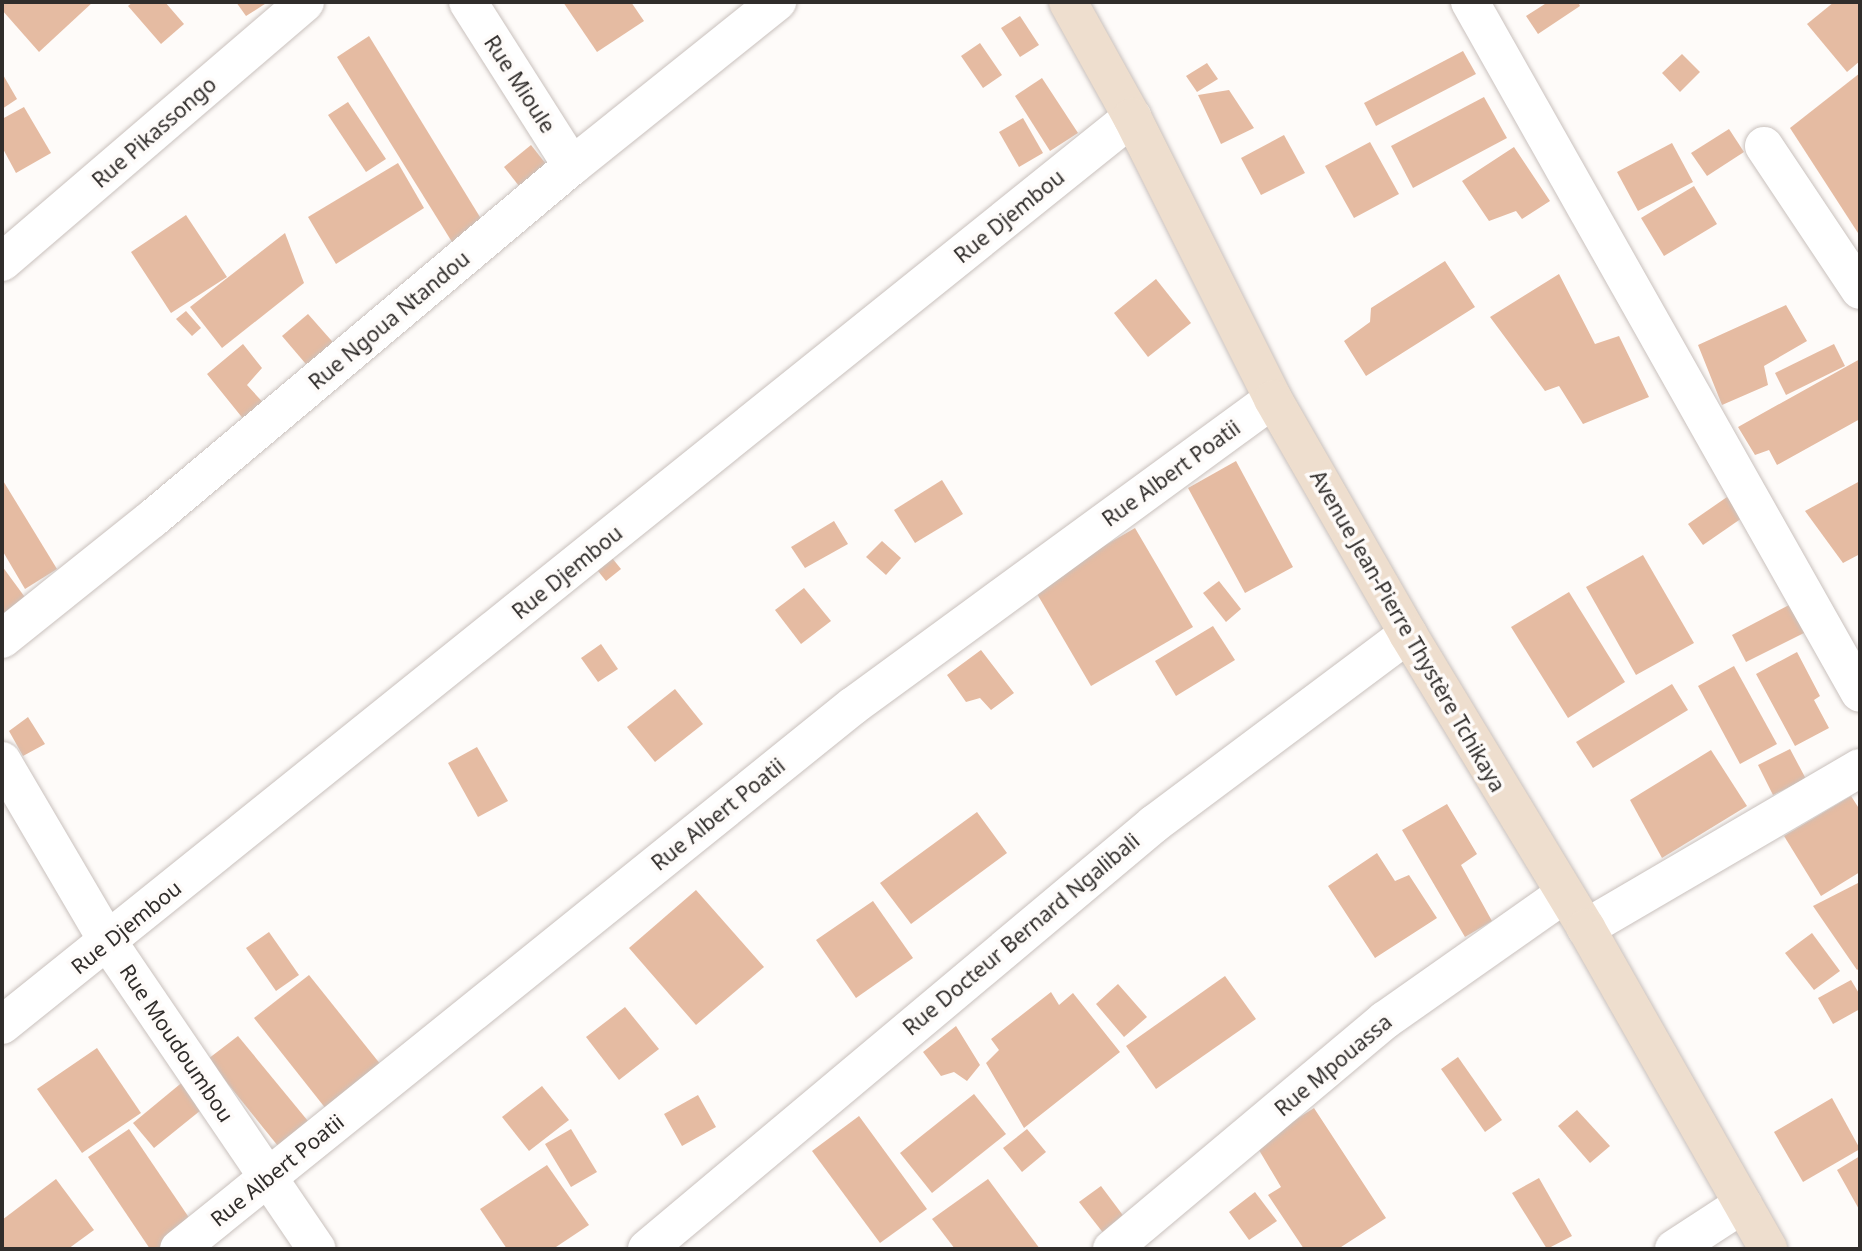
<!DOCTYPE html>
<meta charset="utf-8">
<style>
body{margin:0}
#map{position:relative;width:1862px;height:1251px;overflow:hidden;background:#fefbf9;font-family:"Noto Sans",sans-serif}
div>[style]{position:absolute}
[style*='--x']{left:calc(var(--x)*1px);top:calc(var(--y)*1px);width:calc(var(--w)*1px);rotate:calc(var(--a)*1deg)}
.building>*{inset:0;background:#e5bba2}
.roads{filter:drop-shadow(0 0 2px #c9c1bd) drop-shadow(0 0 2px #c9c1bd)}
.street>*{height:38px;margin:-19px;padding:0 19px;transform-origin:19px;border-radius:19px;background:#fff}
.secondary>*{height:38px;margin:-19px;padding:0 19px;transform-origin:19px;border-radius:19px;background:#eedece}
span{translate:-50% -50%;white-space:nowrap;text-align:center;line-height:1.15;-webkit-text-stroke:7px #fefbf9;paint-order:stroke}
.street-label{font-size:21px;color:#302d2b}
.frame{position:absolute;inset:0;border:4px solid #302d2b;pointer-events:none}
</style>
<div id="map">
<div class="building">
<div style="clip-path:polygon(2px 2px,93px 2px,39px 52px,2px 10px)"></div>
<div style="clip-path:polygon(133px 2px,165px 2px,184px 24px,161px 44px,128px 6px)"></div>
<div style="clip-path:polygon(236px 2px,268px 2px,246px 16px)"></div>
<div style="clip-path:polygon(563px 2px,631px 2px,644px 21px,597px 52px)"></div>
<div style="clip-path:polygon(1548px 2px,1578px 2px,1580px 6px,1538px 34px,1526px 16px)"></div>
<div style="clip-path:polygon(1834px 2px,1860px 2px,1860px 61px,1847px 72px,1807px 24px)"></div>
<div style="clip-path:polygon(1020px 16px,1039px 45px,1020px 57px,1001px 28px)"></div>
<div style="clip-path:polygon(369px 36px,483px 222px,452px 242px,337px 57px)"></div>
<div style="clip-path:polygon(980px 43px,1002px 75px,983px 88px,961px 56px)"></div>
<div style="clip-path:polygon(1463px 51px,1476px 74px,1376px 126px,1364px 103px)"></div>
<div style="clip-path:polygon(1682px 54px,1700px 72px,1680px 92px,1662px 73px)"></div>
<div style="clip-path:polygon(1207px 63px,1218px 79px,1197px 92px,1186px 76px)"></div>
<div style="clip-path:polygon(2px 73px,17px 99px,2px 109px)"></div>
<div style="clip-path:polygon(1860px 73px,1860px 232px,1858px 233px,1790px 128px)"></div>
<div style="clip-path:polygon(1042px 78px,1078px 133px,1050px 151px,1015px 96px)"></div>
<div style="clip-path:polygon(1229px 90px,1254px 128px,1221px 144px,1198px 95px)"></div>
<div style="clip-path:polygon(1484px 97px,1507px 138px,1413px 188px,1391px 146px)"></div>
<div style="clip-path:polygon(348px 102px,386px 159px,366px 172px,328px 115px)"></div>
<div style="clip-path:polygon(24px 107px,51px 153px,16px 173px,2px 147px,2px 119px)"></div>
<div style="clip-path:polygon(1023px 118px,1043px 153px,1019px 167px,999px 132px)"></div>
<div style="clip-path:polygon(1729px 129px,1744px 152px,1707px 176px,1691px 153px)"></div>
<div style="clip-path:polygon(1284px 135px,1305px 173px,1261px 195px,1241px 158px)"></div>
<div style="clip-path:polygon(1370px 142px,1399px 194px,1354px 218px,1325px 166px)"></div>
<div style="clip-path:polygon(1672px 143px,1693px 182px,1638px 211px,1617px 172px)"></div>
<div style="clip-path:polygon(531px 145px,546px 164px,519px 186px,504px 167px)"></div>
<div style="clip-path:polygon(1514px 147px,1550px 201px,1522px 219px,1516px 211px,1489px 221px,1462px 181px)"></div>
<div style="clip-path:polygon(398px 163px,424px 208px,336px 264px,308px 217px)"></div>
<div style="clip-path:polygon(1694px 186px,1717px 224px,1664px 256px,1641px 218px)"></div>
<div style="clip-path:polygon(186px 215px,227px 277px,171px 313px,131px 252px)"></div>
<div style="clip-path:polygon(285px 233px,304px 283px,222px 348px,190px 307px)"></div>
<div style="clip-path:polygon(1445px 261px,1475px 307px,1366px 376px,1344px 341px,1370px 322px,1371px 308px)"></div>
<div style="clip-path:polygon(1559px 274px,1595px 344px,1619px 336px,1649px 397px,1583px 424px,1559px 386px,1545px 391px,1490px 317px)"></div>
<div style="clip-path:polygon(1156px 279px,1191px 323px,1148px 357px,1114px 313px)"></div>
<div style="clip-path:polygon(1786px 305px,1807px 341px,1764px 366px,1768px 385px,1722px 405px,1698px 345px)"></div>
<div style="clip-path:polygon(186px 311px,201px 328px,192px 336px,176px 319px)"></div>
<div style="clip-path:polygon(308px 314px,338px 348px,311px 370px,282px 336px)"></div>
<div style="clip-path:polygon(243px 344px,262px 368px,247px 385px,269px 409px,249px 426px,207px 374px)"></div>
<div style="clip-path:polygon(1834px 344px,1845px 366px,1786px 395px,1775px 373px)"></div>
<div style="clip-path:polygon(1860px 359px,1860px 419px,1777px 465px,1769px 450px,1755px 455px,1738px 427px)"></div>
<div style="clip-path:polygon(1236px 461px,1293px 567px,1245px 593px,1188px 488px)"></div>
<div style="clip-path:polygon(2px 479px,57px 569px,25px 589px,2px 550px)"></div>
<div style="clip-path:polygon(942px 480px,963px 514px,915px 543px,894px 510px)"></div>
<div style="clip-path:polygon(1860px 481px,1860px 554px,1843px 563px,1805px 511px)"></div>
<div style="clip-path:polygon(1727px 497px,1742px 518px,1703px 545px,1688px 524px)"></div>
<div style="clip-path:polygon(834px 521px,848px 544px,805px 568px,791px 547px)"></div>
<div style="clip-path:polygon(1135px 528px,1193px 627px,1091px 686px,1033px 587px)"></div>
<div style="clip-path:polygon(882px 541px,901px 558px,886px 575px,866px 557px)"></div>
<div style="clip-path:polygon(608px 553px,621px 569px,606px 581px,594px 566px)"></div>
<div style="clip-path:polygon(1643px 555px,1694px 643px,1636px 675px,1586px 587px)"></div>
<div style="clip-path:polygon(2px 566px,27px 600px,2px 618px)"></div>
<div style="clip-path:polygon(1219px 581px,1241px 609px,1226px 622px,1203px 593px)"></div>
<div style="clip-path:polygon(804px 588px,831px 621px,801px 644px,775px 610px)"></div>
<div style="clip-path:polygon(1569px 592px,1625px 682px,1568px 718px,1511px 627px)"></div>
<div style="clip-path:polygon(1791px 604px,1806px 632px,1746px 662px,1732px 635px)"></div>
<div style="clip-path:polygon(1213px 626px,1235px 660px,1176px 696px,1155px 661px)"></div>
<div style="clip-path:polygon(601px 644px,618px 669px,598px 682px,581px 658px)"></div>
<div style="clip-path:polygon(981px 650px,1014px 693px,991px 710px,980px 698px,966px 702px,947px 675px)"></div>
<div style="clip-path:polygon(1797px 652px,1820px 696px,1814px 700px,1829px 728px,1795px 746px,1756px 674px)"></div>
<div style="clip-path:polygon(1734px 666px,1777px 744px,1740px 764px,1698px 686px)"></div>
<div style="clip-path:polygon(1672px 684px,1688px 710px,1593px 768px,1576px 742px)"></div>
<div style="clip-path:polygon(675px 689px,703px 724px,655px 762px,627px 727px)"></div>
<div style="clip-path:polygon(28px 717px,45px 744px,23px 756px,9px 731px)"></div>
<div style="clip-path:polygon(477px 747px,508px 801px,478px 817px,448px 763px)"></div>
<div style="clip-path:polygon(1790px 749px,1806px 779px,1773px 795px,1758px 765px)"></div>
<div style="clip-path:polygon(1711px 750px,1747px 806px,1662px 858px,1630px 800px)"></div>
<div style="clip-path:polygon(1851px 796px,1860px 810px,1860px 872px,1821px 896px,1784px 836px)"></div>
<div style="clip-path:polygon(1447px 804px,1477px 854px,1461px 865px,1492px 921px,1465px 937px,1402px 830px)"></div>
<div style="clip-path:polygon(977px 812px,1007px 853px,911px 924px,880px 883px)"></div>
<div style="clip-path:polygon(1377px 853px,1395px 881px,1409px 875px,1437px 918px,1375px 958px,1328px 886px)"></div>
<div style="clip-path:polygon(1860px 882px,1860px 968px,1857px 970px,1813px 906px)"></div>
<div style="clip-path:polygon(696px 890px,764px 967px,696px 1025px,629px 948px)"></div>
<div style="clip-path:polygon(873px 901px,913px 958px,856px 998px,816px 940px)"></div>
<div style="clip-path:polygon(269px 932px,299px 975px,276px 991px,246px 948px)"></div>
<div style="clip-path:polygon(1812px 933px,1840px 971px,1814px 990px,1785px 953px)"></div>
<div style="clip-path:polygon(309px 975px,385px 1070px,330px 1114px,254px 1018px)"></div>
<div style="clip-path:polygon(1225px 976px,1256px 1019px,1156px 1089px,1126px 1046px)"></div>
<div style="clip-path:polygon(1851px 980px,1860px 995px,1860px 1009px,1833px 1024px,1818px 998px)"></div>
<div style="clip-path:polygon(1118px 984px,1147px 1017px,1124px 1037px,1096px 1004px)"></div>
<div style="clip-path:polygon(1051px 992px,1059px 1005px,1073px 993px,1120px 1052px,1024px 1128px,986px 1063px,999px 1050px,991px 1039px)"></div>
<div style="clip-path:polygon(625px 1007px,659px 1049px,619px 1080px,586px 1037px)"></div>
<div style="clip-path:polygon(956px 1026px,980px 1065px,967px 1081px,954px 1072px,941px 1076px,923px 1052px)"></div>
<div style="clip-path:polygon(238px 1036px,317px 1132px,286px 1156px,208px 1059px)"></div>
<div style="clip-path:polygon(97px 1048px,141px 1113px,82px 1153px,37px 1089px)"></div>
<div style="clip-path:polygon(1458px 1057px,1502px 1120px,1485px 1132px,1441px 1069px)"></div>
<div style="clip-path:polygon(185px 1080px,206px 1106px,154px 1148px,133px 1123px)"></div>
<div style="clip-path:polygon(542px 1086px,569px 1120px,529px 1151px,502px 1117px)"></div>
<div style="clip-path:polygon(974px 1094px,1006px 1134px,932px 1193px,900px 1153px)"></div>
<div style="clip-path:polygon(698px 1095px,716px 1127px,682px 1146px,664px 1114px)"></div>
<div style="clip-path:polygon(1832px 1098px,1860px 1149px,1803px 1182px,1774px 1132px)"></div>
<div style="clip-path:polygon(1314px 1108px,1386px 1218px,1338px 1249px,1304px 1249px,1268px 1195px,1281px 1187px,1256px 1145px)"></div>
<div style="clip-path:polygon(1577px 1110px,1610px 1146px,1590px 1163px,1558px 1126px)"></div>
<div style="clip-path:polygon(859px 1116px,927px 1209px,880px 1243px,812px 1151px)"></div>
<div style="clip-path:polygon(129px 1129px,194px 1225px,158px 1249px,150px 1249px,88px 1157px)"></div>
<div style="clip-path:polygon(571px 1129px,597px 1172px,571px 1187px,545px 1144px)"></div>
<div style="clip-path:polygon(1027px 1129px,1046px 1152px,1022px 1172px,1003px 1148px)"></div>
<div style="clip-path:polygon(1860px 1156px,1860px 1211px,1837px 1170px)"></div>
<div style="clip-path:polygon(547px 1165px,589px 1225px,553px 1249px,507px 1249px,480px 1209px)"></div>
<div style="clip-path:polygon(1539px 1178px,1572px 1236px,1547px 1249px,1512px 1193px)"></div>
<div style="clip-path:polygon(56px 1179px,94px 1230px,68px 1249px,2px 1249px,2px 1220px)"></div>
<div style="clip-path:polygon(988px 1179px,1040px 1249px,955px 1249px,932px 1219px)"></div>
<div style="clip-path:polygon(1101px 1186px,1125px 1218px,1104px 1234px,1079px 1202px)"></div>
<div style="clip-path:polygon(1255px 1192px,1277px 1221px,1249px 1240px,1229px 1212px)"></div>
</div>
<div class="roads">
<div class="street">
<div style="--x:468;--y:2;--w:194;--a:57.6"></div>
<div style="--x:1470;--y:2;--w:793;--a:60.56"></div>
<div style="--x:1764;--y:146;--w:173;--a:56.3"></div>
<div style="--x:2;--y:262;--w:399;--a:-40.6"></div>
<div style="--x:2;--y:639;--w:192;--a:-38.7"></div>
<div style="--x:152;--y:519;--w:549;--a:-40.05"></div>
<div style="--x:572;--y:166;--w:263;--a:-38.7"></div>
<div style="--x:2;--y:761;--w:210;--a:59.6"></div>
<div style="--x:108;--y:942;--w:371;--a:55.8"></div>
<div style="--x:1586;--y:928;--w:317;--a:-30.3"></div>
<div style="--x:2;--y:1025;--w:1450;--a:-38.78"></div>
<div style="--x:179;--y:1249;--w:866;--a:-38.86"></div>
<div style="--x:853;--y:706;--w:520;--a:-36.17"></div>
<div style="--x:647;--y:1249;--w:662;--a:-39.97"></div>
<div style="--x:1154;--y:824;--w:317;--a:-36.8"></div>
<div style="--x:1112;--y:1249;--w:356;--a:-40"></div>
<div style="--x:1385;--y:1020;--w:219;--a:-35.1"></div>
<div style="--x:1674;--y:1249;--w:82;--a:-33.1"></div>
</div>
<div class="secondary">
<div style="--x:1068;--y:2;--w:132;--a:60.9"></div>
<div style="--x:1132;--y:117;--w:315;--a:63.4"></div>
<div style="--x:1273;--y:399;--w:271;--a:60.1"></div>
<div style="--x:1408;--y:634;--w:344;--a:58.8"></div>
<div style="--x:1586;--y:928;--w:369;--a:60.4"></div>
</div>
</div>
<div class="street-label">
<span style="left:520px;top:84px;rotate:57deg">Rue Mioule</span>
<span style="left:154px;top:132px;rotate:-41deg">Rue Pikassongo</span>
<span style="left:1009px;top:216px;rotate:-39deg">Rue Djembou</span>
<span style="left:389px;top:320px;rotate:-40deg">Rue Ngoua Ntandou</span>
<span style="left:1171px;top:473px;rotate:-36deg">Rue Albert Poatii</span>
<span style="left:567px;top:572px;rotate:-39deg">Rue Djembou</span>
<span style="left:1408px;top:631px;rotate:60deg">Avenue Jean-Pierre Thystère Tchikaya</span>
<span style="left:718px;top:814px;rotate:-39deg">Rue Albert Poatii</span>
<span style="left:126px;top:927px;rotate:-39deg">Rue Djembou</span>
<span style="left:1021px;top:934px;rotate:-40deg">Rue Docteur Bernard Ngalibali</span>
<span style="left:177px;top:1043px;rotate:56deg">Rue Moudoumbou</span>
<span style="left:1333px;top:1065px;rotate:-40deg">Rue Mpouassa</span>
<span style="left:277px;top:1170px;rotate:-39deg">Rue Albert Poatii</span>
</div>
<div class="frame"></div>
</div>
